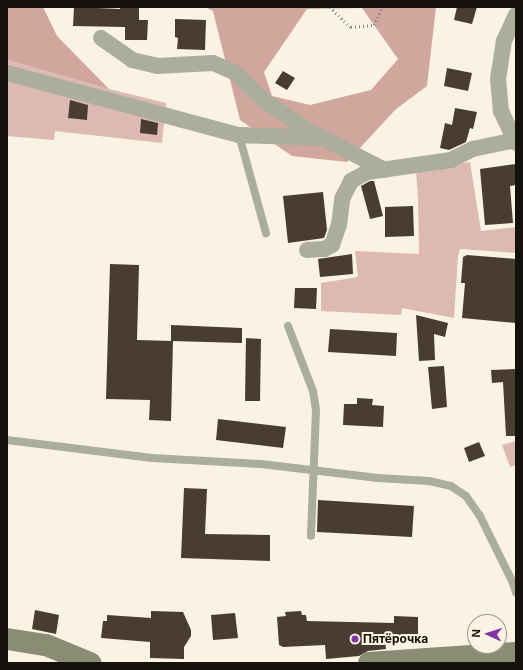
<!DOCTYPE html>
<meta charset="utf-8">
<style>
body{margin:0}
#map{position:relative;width:523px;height:670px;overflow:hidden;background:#faf2e2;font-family:Inter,sans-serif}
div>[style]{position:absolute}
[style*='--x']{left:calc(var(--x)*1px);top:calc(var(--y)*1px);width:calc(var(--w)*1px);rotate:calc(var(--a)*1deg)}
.green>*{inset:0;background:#dcbab2}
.forest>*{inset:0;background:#d1a79d}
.building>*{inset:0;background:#493d33}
.path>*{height:2.5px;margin-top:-1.25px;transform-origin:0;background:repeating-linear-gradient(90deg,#8b867b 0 1px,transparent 0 4px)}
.lane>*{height:8px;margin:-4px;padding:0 4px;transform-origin:4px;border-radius:4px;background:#acae9d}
.street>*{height:16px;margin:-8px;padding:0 8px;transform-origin:8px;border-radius:8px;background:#acae9d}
.secondary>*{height:22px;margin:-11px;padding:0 11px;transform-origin:11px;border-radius:11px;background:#8a8d74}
.dots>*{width:11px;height:11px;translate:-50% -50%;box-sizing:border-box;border:2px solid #faf2e2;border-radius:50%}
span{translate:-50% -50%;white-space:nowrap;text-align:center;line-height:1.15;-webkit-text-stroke:4px #faf2e2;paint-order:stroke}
.poi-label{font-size:12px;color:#15120d;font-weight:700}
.left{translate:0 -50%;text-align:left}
.frame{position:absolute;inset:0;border:8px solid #15120d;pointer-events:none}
.north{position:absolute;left:467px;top:614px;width:40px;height:40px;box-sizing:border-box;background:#faf2e2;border:1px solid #9e988d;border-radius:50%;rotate:273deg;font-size:11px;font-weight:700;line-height:16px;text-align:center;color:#15120d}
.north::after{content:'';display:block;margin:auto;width:14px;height:18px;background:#8234a5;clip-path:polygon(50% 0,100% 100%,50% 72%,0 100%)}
</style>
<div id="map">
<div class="green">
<div style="clip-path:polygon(7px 60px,109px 89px,166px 103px,162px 143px,55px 131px,54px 140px,7px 136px)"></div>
<div style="clip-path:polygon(470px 162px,481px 231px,516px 227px,516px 253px,460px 249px,458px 256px,454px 318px,402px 308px,401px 315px,321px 311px,321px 283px,358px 277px,355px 251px,419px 254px,418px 199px,416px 170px)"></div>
<div style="clip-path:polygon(516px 441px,516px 465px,510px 467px,502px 445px)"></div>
</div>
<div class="forest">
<div style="clip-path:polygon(7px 7px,43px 7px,57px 36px,109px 89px,7px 60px)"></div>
<div style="clip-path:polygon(evenodd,205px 7px,436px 7px,427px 86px,396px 109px,347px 162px,292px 156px,240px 120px,213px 11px,205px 7px,362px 8px,398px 59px,371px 90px,310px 105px,272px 96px,264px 72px,307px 9px,362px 8px)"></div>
</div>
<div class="building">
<div style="clip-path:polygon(74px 7px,120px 9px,120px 7px,139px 7px,139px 20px,148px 20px,147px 40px,125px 40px,125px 27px,73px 26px)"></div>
<div style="clip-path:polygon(457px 7px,477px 7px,472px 24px,454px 20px)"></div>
<div style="clip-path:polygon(175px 19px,206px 20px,205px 50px,177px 49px,178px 38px,175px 37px)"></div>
<div style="clip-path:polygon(447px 68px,472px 73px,468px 91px,444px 86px)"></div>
<div style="clip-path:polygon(283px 71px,295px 78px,287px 90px,275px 83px)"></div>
<div style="clip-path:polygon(70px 100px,88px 105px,87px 120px,68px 118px)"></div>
<div style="clip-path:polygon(455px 108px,477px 112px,473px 129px,470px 128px,466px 142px,449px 150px,440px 148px,445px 123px,452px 125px)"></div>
<div style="clip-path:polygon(141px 119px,158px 123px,157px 135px,140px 133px)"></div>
<div style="clip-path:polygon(516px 164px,516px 185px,510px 186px,513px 223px,485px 225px,480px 169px)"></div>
<div style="clip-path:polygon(370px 181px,374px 181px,383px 216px,370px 219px,361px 186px)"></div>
<div style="clip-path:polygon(323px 192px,327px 230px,324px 238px,288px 243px,283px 196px)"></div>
<div style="clip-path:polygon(413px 206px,414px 236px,385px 237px,385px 207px)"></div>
<div style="clip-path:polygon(352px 254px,353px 274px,320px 277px,318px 259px)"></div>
<div style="clip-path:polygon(467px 255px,516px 259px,516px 323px,462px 318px,465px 283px,461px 283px,463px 257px)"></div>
<div style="clip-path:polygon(110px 264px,139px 265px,137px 340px,173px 341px,171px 421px,149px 420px,150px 400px,106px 399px)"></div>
<div style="clip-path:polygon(295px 288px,317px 288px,316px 309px,294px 308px)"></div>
<div style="clip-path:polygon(416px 315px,448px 323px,445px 337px,434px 334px,435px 360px,419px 361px)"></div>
<div style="clip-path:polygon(171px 325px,242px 328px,242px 343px,171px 341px)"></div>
<div style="clip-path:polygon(330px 329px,397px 333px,396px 356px,328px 352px)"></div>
<div style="clip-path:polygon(246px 338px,261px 339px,260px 401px,245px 401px)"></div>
<div style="clip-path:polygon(444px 366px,447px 407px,432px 409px,428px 367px)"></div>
<div style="clip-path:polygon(516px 369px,516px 436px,506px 436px,503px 382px,492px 383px,491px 370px)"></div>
<div style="clip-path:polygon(357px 398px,373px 399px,372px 405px,384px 406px,383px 427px,343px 425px,344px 404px,357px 404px)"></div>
<div style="clip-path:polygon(218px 419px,286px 427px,283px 448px,216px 440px)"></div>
<div style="clip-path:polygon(479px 442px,485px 456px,469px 462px,464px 448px)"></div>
<div style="clip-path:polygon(184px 488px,207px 489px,205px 534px,270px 535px,270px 561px,181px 558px)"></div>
<div style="clip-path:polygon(318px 500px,414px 506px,412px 537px,317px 532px)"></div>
<div style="clip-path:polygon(35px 610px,59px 615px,56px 634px,32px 629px)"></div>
<div style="clip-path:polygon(151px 611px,183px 612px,191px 630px,191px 636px,184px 647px,184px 659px,150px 658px,150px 642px,101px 638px,103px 621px,107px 621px,107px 615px,151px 618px)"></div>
<div style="clip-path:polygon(301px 611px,302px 615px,306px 615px,307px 621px,394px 623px,394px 616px,418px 617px,418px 640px,385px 640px,386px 649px,368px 651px,359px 656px,326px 659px,325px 645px,283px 647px,279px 645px,277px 617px,286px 616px,285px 612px)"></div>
<div style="clip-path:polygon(235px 613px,238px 638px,213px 640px,211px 615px)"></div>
</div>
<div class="path">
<div style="--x:330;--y:7;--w:29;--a:44"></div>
<div style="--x:351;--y:27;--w:23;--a:-5"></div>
<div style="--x:374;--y:25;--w:20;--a:-66"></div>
</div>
<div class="lane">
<div style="--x:239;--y:135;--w:102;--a:74.6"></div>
<div style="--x:288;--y:326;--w:70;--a:69"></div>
<div style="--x:313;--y:391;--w:19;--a:81"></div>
<div style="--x:316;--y:410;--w:126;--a:92.3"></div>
<div style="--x:7;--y:440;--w:146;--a:7.1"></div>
<div style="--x:152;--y:458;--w:109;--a:3.2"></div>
<div style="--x:261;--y:464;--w:118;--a:6.8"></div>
<div style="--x:378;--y:478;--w:51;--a:3.4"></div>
<div style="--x:429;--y:481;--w:23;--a:13"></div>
<div style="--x:451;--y:486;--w:18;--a:34"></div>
<div style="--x:466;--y:496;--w:24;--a:55"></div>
<div style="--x:480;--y:516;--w:75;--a:63.8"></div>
<div style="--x:513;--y:583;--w:10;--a:73"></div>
</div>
<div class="street">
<div style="--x:516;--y:15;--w:29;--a:115"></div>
<div style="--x:504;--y:41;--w:37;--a:99"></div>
<div style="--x:498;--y:78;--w:33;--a:85"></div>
<div style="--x:501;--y:111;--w:35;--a:65"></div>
<div style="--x:101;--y:38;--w:38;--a:35"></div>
<div style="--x:132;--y:60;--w:26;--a:13"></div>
<div style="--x:157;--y:66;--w:56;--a:-3.1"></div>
<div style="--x:213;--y:63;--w:25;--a:23"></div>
<div style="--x:236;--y:73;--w:37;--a:45"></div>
<div style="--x:262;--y:99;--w:57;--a:34.2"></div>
<div style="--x:309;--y:131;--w:85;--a:27.2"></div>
<div style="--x:7;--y:73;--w:240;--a:15"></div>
<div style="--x:239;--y:135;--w:80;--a:2.1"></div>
<div style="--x:307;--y:250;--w:17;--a:-3"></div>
<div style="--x:324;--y:249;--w:9;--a:-27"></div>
<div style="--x:332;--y:245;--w:21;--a:-71"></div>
<div style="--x:339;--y:225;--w:26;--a:-83"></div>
<div style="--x:342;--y:199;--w:20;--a:-63"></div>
<div style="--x:351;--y:181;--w:18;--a:-29"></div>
<div style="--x:367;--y:172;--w:85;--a:-8.1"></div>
<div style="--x:451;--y:160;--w:25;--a:-27"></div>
<div style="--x:473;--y:149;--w:43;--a:-12.1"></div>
</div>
<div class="secondary">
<div style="--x:7;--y:639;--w:39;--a:9"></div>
<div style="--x:46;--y:645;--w:48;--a:22.2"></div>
<div style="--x:369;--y:663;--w:147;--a:-3.9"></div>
</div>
<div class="dots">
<div style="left:355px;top:639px;background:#8234a5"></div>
</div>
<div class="poi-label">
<span class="left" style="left:363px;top:639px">Пятёрочка</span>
</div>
<div class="frame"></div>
<div class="north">N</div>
</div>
